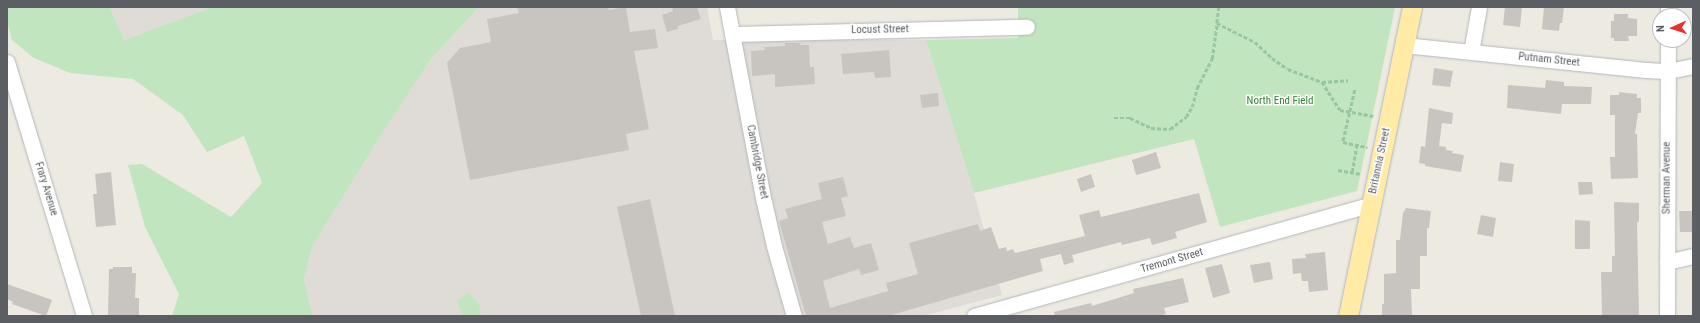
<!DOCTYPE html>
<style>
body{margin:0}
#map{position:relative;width:1700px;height:323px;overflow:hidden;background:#edeae2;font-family:"Roboto Condensed",sans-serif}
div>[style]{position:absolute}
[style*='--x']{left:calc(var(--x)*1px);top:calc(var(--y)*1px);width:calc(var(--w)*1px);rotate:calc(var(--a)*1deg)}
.industrial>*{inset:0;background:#dfdcd7}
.green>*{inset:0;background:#c1e5be}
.building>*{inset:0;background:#c8c5c0}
.path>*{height:2.5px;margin-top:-1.25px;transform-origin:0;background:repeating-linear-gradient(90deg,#98c6a2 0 4px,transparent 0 6px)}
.roads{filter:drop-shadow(0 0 1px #b3b6ba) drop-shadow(0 0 1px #b3b6ba)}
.minor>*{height:15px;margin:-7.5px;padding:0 7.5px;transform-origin:7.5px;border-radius:7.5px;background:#fff}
.major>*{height:19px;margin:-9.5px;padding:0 9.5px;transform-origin:9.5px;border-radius:9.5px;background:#ffeba6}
span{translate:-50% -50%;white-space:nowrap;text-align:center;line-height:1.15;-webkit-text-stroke:3px #fff;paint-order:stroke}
.street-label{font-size:11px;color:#5b5f63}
.park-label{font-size:11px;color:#358134}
.frame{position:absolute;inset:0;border:8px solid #5b5f63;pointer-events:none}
.north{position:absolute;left:1652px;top:8px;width:40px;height:40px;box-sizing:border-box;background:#fff;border:1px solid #bdbfc1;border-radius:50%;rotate:267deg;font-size:11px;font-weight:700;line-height:16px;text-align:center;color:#5b5f63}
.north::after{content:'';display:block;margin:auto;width:14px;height:18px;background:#e9312d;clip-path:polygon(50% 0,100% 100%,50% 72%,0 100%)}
</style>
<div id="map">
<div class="industrial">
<div style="clip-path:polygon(110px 7px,212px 7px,124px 40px)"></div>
<div style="clip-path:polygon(479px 7px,707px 7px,713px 40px,926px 40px,974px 193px,1002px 295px,923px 316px,315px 316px,312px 314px,304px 279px,312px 247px,381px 135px,431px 59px)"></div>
</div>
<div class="green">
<div style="clip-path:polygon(7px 7px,110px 7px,124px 40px,212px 7px,479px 7px,431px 59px,381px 135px,312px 247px,304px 279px,312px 314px,315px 316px,172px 316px,179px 294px,145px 227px,128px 165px,142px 164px,231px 217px,262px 183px,244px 136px,207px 152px,183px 115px,133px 79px,70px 73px,34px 58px,12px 40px,7px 22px)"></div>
<div style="clip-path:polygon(1018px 7px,1395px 7px,1357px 191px,1220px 227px,1194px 139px,974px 193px,926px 40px,1018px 38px)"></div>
<div style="clip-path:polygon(468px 292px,479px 304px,481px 316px,462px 316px,457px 301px)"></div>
</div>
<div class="building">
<div style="clip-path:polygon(517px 7px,608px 7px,609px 10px,626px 7px,630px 32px,655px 29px,658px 48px,634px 51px,649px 129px,626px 134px,629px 150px,470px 180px,447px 63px,460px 48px,491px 42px,487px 19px,519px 13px)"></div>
<div style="clip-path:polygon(672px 7px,697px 7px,701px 19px,678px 26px,678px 29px,667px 32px,662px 15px,673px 11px)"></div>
<div style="clip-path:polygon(1505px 7px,1522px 7px,1520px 27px,1503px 25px)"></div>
<div style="clip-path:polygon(1544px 7px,1564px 7px,1562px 23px,1560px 23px,1559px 31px,1542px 29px)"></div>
<div style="clip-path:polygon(1614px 14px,1628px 14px,1628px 18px,1637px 19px,1637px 36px,1628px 36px,1629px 41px,1614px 41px,1614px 38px,1611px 38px,1611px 21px,1614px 21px)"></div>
<div style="clip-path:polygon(785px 43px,800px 43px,800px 45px,809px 45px,810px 67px,814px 67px,815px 84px,775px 87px,775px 74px,752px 76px,751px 51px,765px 50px,764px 47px,785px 46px)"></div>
<div style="clip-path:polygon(889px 50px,891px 77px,875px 78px,874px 72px,843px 74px,841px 54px)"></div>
<div style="clip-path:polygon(1434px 68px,1453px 71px,1450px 87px,1432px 85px)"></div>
<div style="clip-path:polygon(1546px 80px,1564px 82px,1564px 86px,1592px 87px,1591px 104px,1562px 104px,1561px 114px,1507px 108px,1508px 85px,1545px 88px)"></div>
<div style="clip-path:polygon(1619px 92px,1637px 94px,1637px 98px,1641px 98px,1641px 113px,1638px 113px,1635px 134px,1637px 134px,1638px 178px,1611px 179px,1610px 157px,1615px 157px,1615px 115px,1610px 115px,1610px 95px,1619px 95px)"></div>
<div style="clip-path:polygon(938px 93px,939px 106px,922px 108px,920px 95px)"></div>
<div style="clip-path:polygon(1429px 108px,1453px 113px,1452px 124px,1442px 123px,1439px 146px,1446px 147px,1446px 150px,1453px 151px,1452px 153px,1464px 155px,1461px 172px,1425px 166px,1425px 164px,1419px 163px,1421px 146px,1425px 147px)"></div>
<div style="clip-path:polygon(1156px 152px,1161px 168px,1136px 175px,1132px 160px)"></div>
<div style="clip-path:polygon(1500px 162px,1514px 164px,1512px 182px,1498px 181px)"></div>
<div style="clip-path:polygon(111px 172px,116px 225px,96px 227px,93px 194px,97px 194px,95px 174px)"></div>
<div style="clip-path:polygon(1091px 174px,1095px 187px,1081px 192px,1077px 179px)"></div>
<div style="clip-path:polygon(843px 177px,848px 196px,841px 198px,846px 216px,822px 222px,828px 244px,850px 237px,854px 248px,871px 243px,879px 270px,861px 275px,859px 269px,823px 281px,830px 308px,888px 291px,886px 283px,918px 274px,909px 243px,978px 224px,980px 231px,991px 227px,999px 249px,1006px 247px,1007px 251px,1013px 249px,1015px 253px,1085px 236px,1079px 215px,1099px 210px,1101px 217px,1199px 193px,1207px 222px,1175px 232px,1177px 238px,1152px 245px,1150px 238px,1122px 245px,1121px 242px,1072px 255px,1074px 262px,1064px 265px,1061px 254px,1040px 259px,1043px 271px,888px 316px,806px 316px,779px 221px,788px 218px,785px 209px,822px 199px,818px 183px)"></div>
<div style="clip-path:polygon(1578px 182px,1592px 182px,1593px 194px,1579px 195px)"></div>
<div style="clip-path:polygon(650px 199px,675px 316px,641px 316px,617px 207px)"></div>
<div style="clip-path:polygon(1614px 202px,1639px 203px,1639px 222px,1637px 222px,1639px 316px,1602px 316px,1601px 272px,1612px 272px,1612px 256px,1615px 256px)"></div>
<div style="clip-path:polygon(1406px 208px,1431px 211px,1429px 228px,1427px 228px,1427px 256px,1420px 256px,1420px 289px,1411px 289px,1412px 316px,1382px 316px,1382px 304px,1384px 304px,1384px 274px,1396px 273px,1396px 240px,1400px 240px,1403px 213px)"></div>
<div style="clip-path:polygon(1679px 211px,1693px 211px,1693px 232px,1680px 232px)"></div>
<div style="clip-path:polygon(1481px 215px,1496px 218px,1493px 237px,1477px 234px)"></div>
<div style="clip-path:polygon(1575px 220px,1590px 221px,1590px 249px,1575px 249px)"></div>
<div style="clip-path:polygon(1325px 252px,1328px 290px,1309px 292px,1308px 281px,1302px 281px,1301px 273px,1293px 274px,1292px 259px,1306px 258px,1305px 254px)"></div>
<div style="clip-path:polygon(1270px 262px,1273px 279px,1254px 283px,1250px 265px)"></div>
<div style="clip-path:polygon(1222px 264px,1230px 293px,1213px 298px,1205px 268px)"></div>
<div style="clip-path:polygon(113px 267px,132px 267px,132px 273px,136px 273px,135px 298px,139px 298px,139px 316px,108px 316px,109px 269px,113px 269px)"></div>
<div style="clip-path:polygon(1183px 278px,1189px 302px,1164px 308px,1166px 314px,1157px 316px,1055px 316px,1054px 312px,1091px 303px,1092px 306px,1134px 293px,1133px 289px)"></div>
<div style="clip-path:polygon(7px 284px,52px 300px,46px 316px,12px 304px,13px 302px,7px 299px)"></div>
</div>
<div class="path">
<div style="--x:1219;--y:7;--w:16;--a:97"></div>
<div style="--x:1217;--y:23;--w:42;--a:26.6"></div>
<div style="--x:1255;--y:42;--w:23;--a:43"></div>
<div style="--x:1272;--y:58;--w:19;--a:35"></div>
<div style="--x:1288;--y:69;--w:36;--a:21"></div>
<div style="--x:1322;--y:82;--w:33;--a:57"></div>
<div style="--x:1340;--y:110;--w:34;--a:10"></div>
<div style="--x:1322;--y:82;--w:26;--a:-4"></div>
<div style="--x:1355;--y:90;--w:53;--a:103"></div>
<div style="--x:1343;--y:142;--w:25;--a:12"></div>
<div style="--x:1114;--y:118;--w:16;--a:0"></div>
<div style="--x:1130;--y:118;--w:23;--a:25"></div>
<div style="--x:1151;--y:128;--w:19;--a:3"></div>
<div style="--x:1170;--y:129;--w:20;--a:-37"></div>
<div style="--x:1186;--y:117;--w:12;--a:-59"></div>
<div style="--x:1192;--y:107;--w:20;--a:-75"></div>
<div style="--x:1197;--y:88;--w:33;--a:-63"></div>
<div style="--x:1212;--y:59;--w:36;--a:-82"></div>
<div style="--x:1338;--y:170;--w:23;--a:10"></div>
<div style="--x:1352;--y:172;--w:27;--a:-80"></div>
</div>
<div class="roads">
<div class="minor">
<div style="--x:727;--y:7;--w:198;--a:79.3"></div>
<div style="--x:764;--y:202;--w:45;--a:77.2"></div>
<div style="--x:774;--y:246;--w:73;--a:74.1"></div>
<div style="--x:1668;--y:16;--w:9;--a:-90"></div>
<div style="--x:732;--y:34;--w:295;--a:-1.4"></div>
<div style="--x:1404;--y:45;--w:243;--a:5.9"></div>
<div style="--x:1646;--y:70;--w:22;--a:3"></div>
<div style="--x:1668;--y:71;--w:25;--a:-11"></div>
<div style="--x:1471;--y:52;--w:46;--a:-79.9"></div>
<div style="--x:7;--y:62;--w:265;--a:73.1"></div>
<div style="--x:1667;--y:262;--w:27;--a:-13"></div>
<div style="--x:974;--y:316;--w:411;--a:-15.7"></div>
<div style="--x:1667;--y:316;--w:276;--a:-89.8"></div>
</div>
<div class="major">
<div style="--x:1348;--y:316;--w:316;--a:-78.3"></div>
</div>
</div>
<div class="street-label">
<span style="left:880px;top:30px;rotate:-1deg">Locust Street</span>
<span style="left:1549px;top:60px;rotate:6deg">Putnam Street</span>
<span style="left:1380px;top:161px;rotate:-78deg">Britannia Street</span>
<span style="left:757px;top:162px;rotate:79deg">Cambridge Street</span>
<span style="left:1667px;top:178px;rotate:-90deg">Sherman Avenue</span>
<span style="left:46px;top:189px;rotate:73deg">Frary Avenue</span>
<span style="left:1172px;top:261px;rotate:-16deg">Tremont Street</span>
</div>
<div class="park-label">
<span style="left:1280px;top:101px">North End Field</span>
</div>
<div class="frame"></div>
<div class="north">N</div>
</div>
